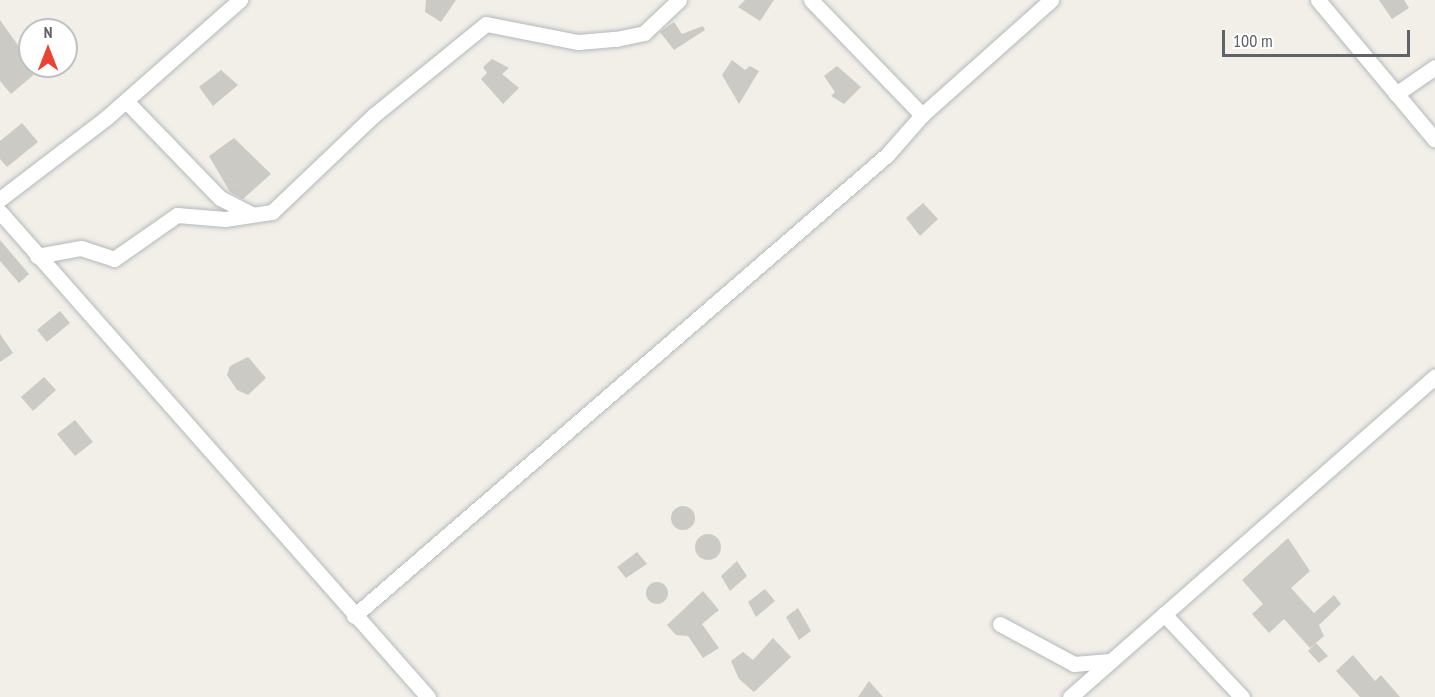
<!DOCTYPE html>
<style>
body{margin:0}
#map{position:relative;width:1435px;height:697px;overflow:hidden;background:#f1efe8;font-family:"PT Sans Narrow",sans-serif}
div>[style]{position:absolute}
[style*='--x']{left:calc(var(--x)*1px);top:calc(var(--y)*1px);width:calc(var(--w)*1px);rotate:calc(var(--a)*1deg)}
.building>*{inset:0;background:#cccac5}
.round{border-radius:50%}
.roads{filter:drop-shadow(0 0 2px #b5b8bc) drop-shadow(0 0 2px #b5b8bc)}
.street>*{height:15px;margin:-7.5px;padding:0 7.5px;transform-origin:7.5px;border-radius:7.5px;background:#fff}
span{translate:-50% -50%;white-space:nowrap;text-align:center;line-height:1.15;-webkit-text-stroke:4.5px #fff;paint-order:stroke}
.north{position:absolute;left:18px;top:18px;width:60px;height:60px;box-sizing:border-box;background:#fff;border:2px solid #bfc1c3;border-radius:50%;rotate:0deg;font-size:16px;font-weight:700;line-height:24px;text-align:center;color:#5f6368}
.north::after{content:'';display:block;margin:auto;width:21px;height:27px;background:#ea4335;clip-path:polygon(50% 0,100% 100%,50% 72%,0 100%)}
.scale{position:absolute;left:1222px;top:30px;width:188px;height:27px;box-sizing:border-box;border:3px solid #5f6368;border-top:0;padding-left:8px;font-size:18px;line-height:21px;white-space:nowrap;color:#5f6368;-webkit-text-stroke:4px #fff;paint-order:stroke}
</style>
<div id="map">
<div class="building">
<div style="clip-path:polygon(426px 0,456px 0,441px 22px,425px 12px)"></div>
<div style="clip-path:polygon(745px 0,774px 0,760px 21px,738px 7px)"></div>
<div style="clip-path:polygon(1379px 0,1404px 0,1409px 8px,1392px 19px)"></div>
<div style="clip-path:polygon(0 20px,37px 72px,11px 94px,0 81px)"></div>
<div style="clip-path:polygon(674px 22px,682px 34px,703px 26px,705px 30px,674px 50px,660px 32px)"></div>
<div style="clip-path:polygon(492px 59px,509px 68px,502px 74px,519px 88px,503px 104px,481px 79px,487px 73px,483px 67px)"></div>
<div style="clip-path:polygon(732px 60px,745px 70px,750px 66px,759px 71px,739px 104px,722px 75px)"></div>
<div style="clip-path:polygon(837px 66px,861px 87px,844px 104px,831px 96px,835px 92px,824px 76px)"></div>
<div style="clip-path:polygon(221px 70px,238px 85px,213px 106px,199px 87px)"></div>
<div style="clip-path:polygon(22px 123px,38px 142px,7px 167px,0 159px,0 141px)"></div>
<div style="clip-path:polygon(234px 138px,271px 174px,243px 199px,230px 192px,209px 156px)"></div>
<div style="clip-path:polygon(923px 203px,938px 219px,920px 236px,906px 218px)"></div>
<div style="clip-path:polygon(0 240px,29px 274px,19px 283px,0 261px)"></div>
<div style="clip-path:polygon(60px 311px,70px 323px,47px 342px,37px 330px)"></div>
<div style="clip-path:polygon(0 334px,13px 353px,0 362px)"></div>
<div style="clip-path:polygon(248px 357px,266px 378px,248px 395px,237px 390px,227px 375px,230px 366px)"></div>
<div style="clip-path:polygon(44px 377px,56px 390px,33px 411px,21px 397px)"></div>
<div style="clip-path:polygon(75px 420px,93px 442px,75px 456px,57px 434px)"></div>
<div class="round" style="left:671px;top:506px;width:24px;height:24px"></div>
<div class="round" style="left:695px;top:534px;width:26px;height:26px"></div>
<div style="clip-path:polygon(1288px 538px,1310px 571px,1291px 588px,1314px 613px,1334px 595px,1341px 604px,1319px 625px,1324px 636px,1310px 648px,1284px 619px,1269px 633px,1252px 614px,1263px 604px,1242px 580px)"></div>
<div style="clip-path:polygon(637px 552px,647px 564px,626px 578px,617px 567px)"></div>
<div style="clip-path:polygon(737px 561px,747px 576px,730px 591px,721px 576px)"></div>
<div class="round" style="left:646px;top:582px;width:22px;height:22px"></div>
<div style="clip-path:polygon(765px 589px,775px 601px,756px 617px,748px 602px)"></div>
<div style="clip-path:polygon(703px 591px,719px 610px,702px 624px,719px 648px,703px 658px,688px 636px,676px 635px,667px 625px)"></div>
<div style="clip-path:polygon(798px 608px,811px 631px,799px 640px,786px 617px)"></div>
<div style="clip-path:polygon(773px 638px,791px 657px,754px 692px,739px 679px,731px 661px,743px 652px,753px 660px)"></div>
<div style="clip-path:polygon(1316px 643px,1328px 656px,1319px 663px,1308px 651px)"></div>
<div style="clip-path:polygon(1353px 655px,1375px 681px,1381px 675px,1400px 697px,1360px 697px,1336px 671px)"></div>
<div style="clip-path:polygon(869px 681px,883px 697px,858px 697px)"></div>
</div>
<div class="roads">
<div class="street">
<div style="--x:811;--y:0;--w:160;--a:46"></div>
<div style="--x:1318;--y:0;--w:182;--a:50.1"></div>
<div style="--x:1396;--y:94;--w:47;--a:-34.7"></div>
<div style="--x:126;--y:101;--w:135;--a:45.9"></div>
<div style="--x:220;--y:198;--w:35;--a:27"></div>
<div style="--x:0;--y:199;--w:133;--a:-37.4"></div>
<div style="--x:106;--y:118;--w:179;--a:-41.4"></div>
<div style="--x:0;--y:212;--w:647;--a:48.57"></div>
<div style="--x:37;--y:256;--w:45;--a:-10.3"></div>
<div style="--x:81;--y:248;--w:35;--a:18"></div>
<div style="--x:114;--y:259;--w:77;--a:-34.9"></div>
<div style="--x:177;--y:215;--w:48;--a:4.8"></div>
<div style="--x:225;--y:219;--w:48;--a:-8.5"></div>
<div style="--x:272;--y:212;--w:141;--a:-43.6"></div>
<div style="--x:374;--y:115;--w:144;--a:-39.1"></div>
<div style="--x:486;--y:24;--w:94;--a:11.1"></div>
<div style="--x:578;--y:42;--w:38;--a:-5"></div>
<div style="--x:616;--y:39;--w:29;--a:-12"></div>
<div style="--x:644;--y:33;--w:48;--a:-43.3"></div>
<div style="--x:1164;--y:614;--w:114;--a:46.8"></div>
<div style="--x:354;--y:616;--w:705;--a:-40.86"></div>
<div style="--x:887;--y:155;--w:53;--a:-48.8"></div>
<div style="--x:922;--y:115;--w:173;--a:-41.7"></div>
<div style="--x:1000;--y:624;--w:84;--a:28.4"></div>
<div style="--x:1074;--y:664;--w:36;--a:-5"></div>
<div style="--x:1070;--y:697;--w:486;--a:-41.3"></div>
</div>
</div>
<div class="north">N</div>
<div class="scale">100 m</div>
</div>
